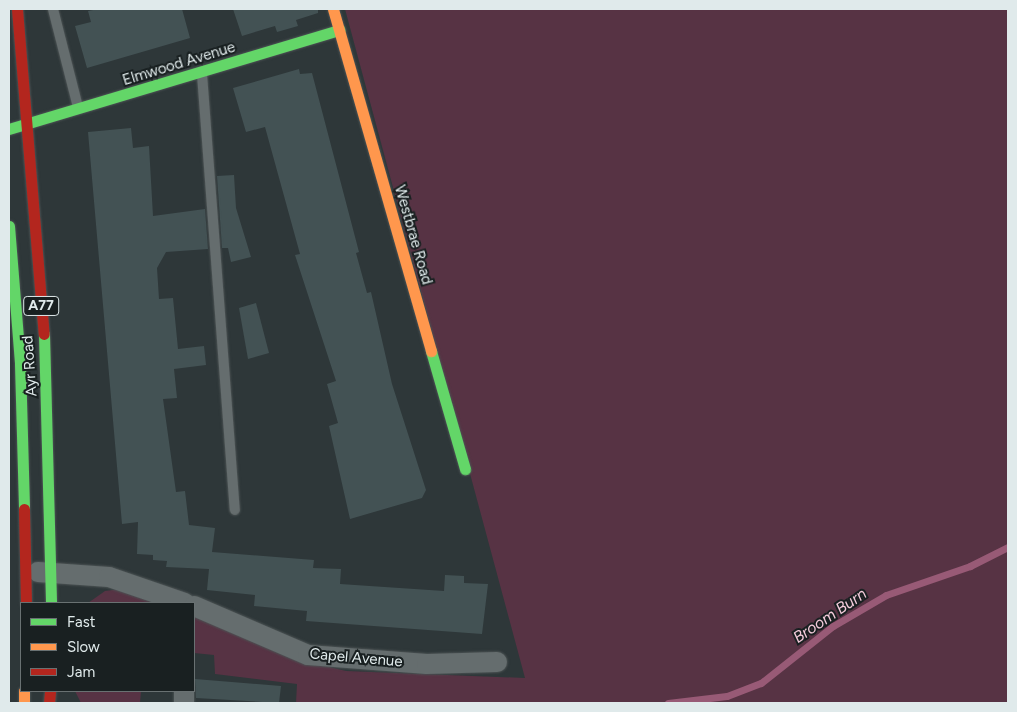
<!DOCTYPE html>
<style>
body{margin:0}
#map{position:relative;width:1017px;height:712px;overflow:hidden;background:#2e3739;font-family:Figtree,sans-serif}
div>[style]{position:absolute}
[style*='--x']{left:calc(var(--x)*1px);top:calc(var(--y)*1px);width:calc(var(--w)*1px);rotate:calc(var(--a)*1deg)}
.green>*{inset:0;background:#573344}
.stream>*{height:7px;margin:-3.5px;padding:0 3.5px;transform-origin:3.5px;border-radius:3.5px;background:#985a76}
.building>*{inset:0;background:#435254}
.roads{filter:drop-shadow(0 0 1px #4c5354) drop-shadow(0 0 1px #4c5354)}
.lane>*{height:10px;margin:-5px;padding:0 5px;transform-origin:5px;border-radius:5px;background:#656d6e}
.street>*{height:20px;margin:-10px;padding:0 10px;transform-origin:10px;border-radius:10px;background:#656d6e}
.fast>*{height:11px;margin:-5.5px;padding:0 5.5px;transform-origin:5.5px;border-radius:5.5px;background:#63d668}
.slow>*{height:11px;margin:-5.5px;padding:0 5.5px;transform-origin:5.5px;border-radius:5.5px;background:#ff974d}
.jam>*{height:11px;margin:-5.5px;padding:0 5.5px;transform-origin:5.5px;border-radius:5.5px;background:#b3261e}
span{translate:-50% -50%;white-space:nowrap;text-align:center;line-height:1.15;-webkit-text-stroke:4px #192021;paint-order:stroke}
.shield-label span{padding:1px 4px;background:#192021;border:1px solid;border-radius:4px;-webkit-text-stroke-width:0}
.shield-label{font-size:14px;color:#e0eaeb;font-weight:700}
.street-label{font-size:15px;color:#e0eaeb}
.water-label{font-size:16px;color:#f5ccdc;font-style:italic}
.frame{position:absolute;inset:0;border:10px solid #e0eaeb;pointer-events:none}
.legend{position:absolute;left:20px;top:602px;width:175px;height:90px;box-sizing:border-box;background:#192021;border:1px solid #697172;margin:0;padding:6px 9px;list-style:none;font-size:15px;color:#e0eaeb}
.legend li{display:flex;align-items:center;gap:10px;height:25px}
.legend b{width:25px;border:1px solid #697172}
</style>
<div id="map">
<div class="green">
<div style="clip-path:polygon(345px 9px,1008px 9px,1008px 703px,296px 703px,297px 684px,215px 674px,214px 655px,194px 653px,194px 614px,287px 657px,346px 671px,525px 678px)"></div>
<div style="clip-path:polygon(120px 589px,163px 603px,88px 603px,105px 591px)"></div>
<div style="clip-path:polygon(75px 691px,141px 691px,140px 703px,81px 703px)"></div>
</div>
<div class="stream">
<div style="--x:668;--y:703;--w:59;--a:-6.8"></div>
<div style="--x:727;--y:696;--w:36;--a:-21"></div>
<div style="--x:761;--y:683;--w:92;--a:-38.4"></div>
<div style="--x:833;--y:626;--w:61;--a:-30.3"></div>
<div style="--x:886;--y:595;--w:89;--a:-19"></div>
<div style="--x:970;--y:566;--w:42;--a:-26.6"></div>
</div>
<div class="building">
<div style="clip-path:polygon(98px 9px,182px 9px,190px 38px,87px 68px,75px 26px,91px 22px,88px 11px)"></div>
<div style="clip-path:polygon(233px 9px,318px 9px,318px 13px,296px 20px,298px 26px,277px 32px,275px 26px,242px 36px)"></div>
<div style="clip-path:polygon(299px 69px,300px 74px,312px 73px,359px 252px,356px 253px,367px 293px,371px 292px,392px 384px,426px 490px,422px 498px,350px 519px,329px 426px,338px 423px,327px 384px,336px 381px,295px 255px,300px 254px,265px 127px,246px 132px,233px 88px)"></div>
<div style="clip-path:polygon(131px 128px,133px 148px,149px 146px,153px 216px,205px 209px,208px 249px,166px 252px,157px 268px,159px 299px,173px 298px,178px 349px,204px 346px,206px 365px,174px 369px,177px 398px,163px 399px,176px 492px,185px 491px,189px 525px,215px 528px,212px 552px,314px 560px,313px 568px,341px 569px,340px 584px,444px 591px,445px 575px,464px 576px,464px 583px,488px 584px,482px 634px,306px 621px,307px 611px,254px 606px,255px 595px,207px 590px,209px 569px,166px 567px,167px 561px,153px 560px,153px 555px,137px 554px,138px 522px,122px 524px,88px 132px)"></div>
<div style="clip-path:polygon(234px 175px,236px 208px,251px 257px,231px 262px,228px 248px,222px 248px,217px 176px)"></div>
<div style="clip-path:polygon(256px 303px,269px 353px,248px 359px,239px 308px)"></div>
<div style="clip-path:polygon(195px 679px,281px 686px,279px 703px,196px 698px)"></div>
</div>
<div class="roads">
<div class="lane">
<div style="--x:53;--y:9;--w:101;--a:75.7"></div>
<div style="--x:202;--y:74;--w:437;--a:85.7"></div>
</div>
<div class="street">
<div style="--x:38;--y:572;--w:71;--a:4"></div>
<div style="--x:109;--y:577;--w:80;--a:18.9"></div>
<div style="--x:194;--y:606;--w:124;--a:23.3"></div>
<div style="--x:308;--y:655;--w:119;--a:4.3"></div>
<div style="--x:427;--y:664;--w:70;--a:-1.6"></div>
<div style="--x:184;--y:703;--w:12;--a:-90"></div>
</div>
<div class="fast">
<div style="--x:9;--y:129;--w:345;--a:-16.7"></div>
<div style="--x:9;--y:226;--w:138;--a:85.4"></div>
<div style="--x:20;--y:364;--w:145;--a:88.4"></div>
<div style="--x:44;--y:334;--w:269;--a:88.5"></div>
<div style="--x:431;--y:351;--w:123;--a:73.9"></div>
</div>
<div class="slow">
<div style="--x:333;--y:9;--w:356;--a:74"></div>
<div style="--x:24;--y:691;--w:12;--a:90"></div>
</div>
<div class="jam">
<div style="--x:17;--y:9;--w:326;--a:85.3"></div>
<div style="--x:24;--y:509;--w:94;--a:88.8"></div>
<div style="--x:49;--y:703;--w:12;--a:-85"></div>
</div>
</div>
<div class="shield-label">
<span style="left:41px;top:306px">A77</span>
</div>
<div class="street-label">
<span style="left:179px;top:64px;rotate:-17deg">Elmwood Avenue</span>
<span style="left:413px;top:235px;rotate:74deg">Westbrae Road</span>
<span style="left:30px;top:366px;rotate:-94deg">Ayr Road</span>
<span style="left:356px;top:658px;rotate:5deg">Capel Avenue</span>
</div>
<div class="water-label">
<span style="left:830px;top:616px;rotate:-34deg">Broom Burn</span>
</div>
<div class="frame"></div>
<ul class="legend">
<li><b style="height:6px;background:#63d668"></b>Fast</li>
<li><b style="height:6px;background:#ff974d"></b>Slow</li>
<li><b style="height:6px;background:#b3261e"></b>Jam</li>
</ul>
</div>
